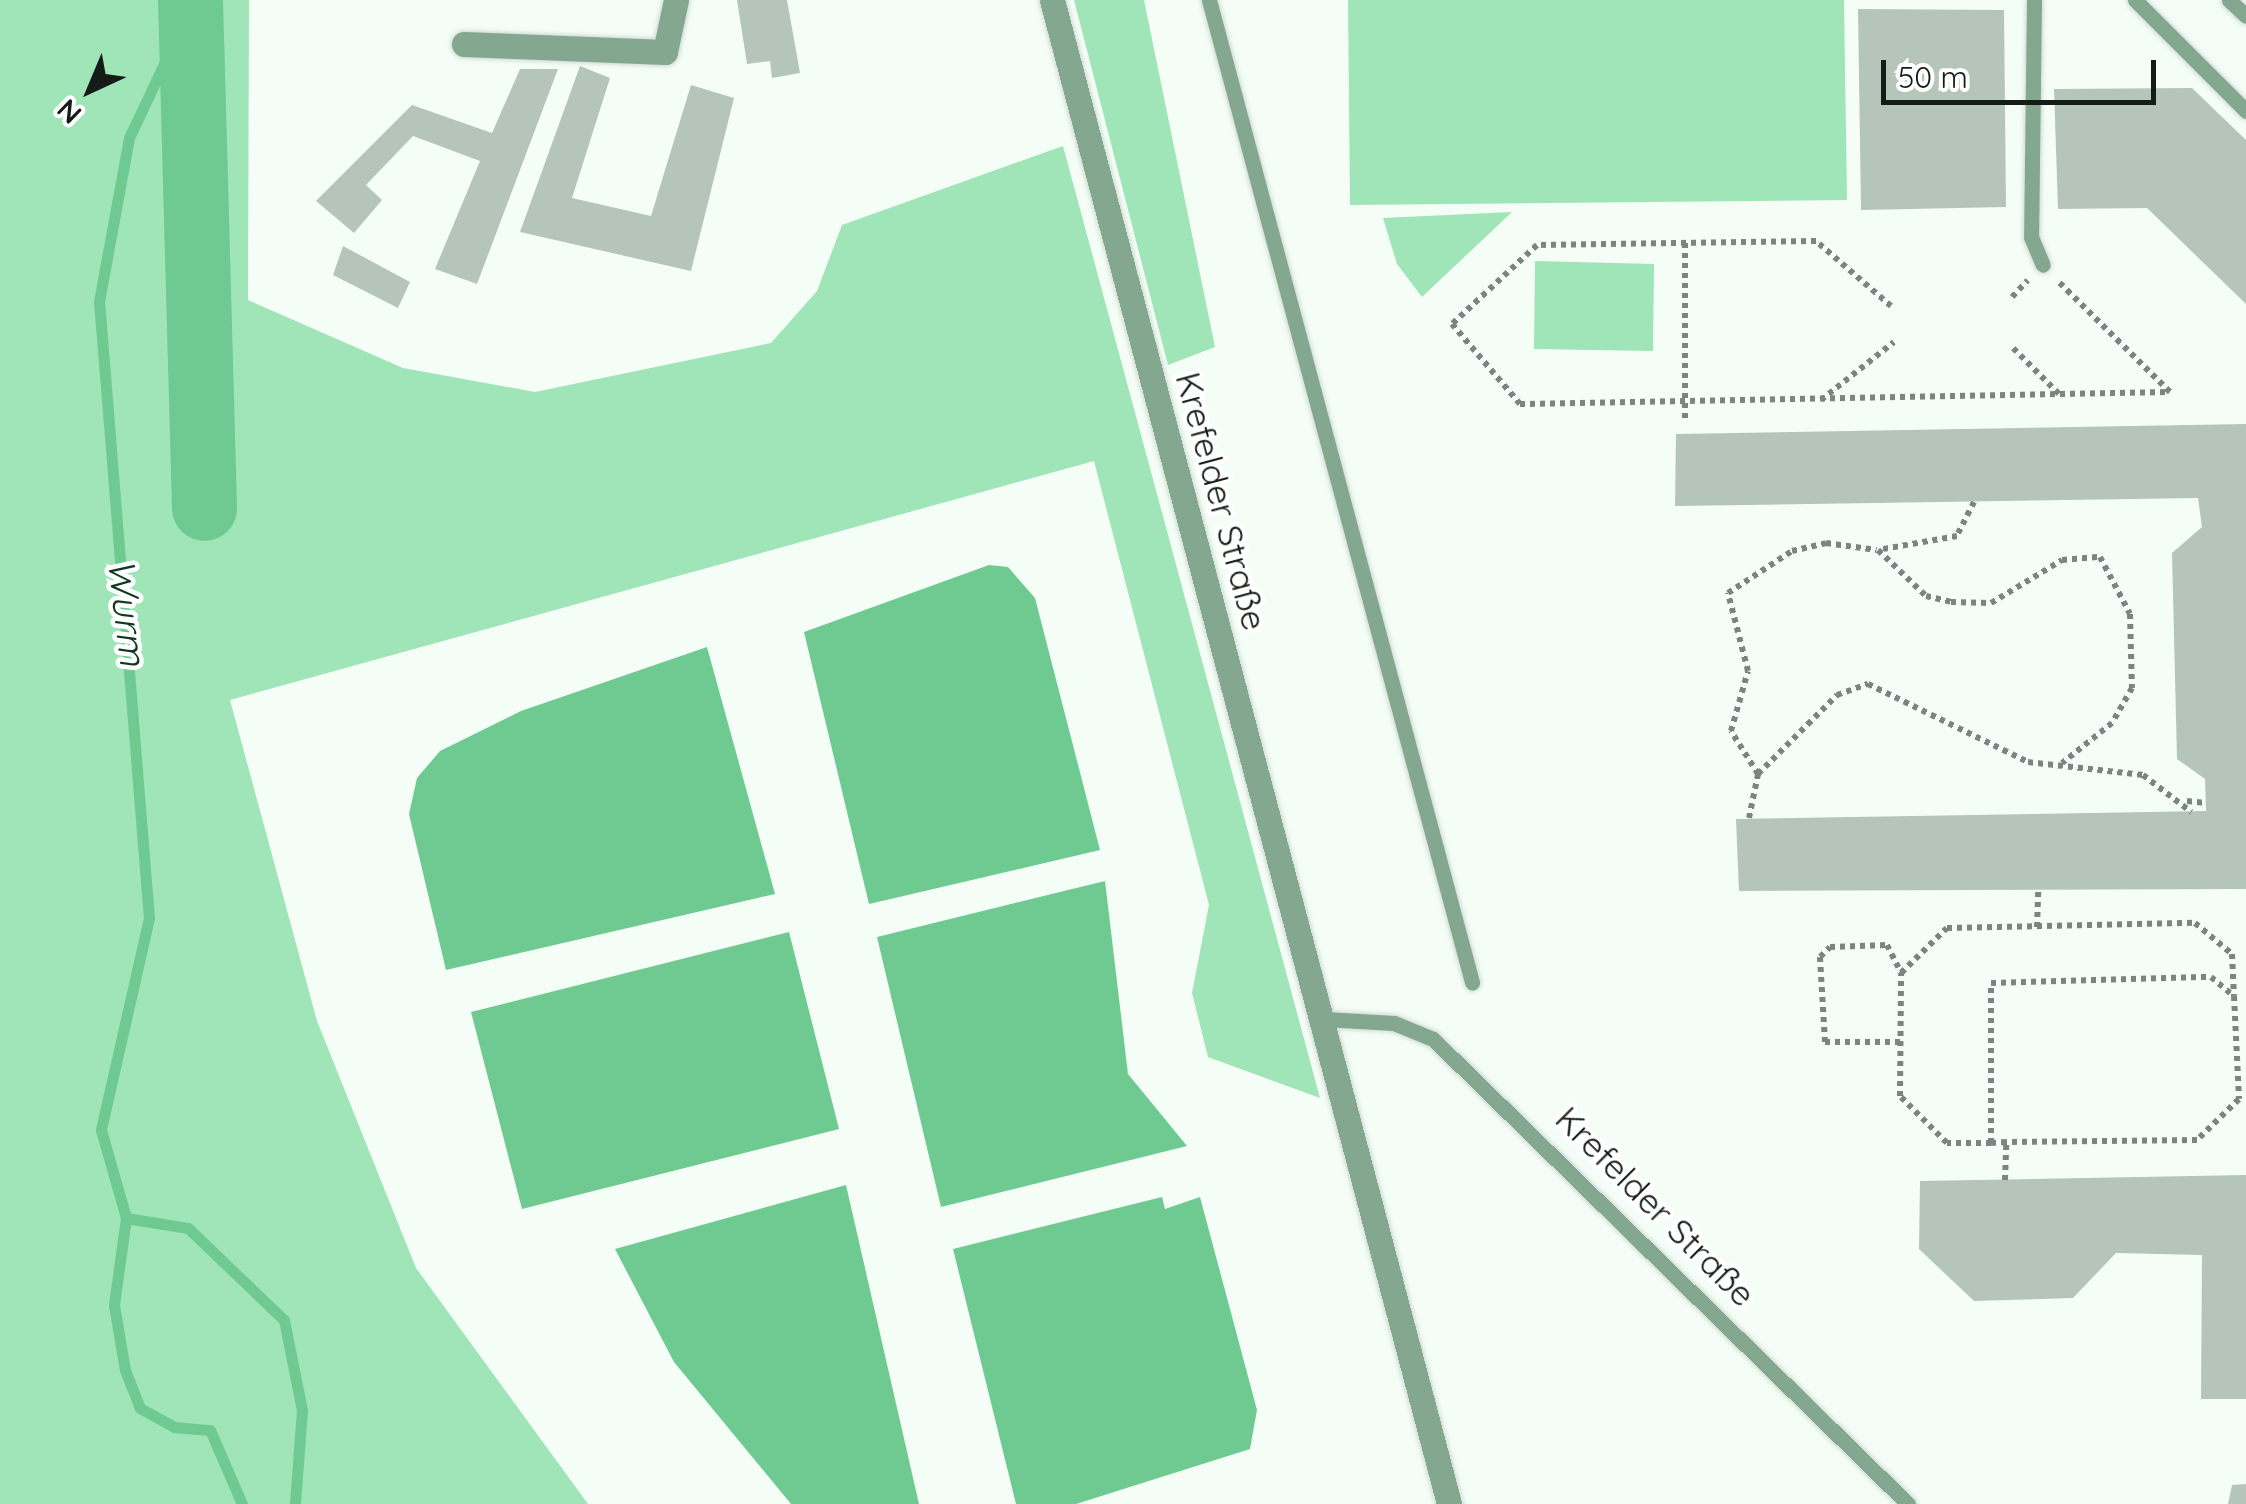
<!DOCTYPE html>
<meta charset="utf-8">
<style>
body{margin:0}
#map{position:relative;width:2246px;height:1504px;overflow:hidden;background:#f4fef7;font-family:Quicksand,sans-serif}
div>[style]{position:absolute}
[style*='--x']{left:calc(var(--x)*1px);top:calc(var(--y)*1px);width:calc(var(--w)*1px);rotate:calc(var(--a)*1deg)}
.green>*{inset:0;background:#9fe5b7}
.water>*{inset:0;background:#6eca91}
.stream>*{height:11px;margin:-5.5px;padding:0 5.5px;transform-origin:5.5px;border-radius:5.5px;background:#6eca91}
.river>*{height:65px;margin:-32.5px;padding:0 32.5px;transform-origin:32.5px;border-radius:32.5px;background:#6eca91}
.building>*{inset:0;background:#b5c5b9}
.path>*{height:6px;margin-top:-3px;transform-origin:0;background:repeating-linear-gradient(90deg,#7d847f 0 5px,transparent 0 10px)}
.roads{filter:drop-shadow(0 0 2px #d0dad3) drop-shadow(0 0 2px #d0dad3)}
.service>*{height:15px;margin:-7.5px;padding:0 7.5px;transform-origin:7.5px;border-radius:7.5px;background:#83a88f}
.minor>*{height:25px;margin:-12.5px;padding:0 12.5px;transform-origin:12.5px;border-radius:12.5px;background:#83a88f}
span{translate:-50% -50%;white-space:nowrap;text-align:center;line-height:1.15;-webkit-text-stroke:9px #fff;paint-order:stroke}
.street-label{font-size:35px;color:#151b17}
.water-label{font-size:38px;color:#113922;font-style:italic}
.north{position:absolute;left:40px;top:40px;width:100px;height:100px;-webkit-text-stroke:8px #fff;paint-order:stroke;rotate:224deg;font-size:28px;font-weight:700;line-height:40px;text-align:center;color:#151b17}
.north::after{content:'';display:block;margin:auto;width:35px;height:45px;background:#151b17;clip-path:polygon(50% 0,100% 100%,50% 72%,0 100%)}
.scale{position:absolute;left:1881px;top:60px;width:275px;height:45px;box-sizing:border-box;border:5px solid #151b17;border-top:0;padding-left:12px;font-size:30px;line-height:35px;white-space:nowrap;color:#151b17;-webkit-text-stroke:8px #fff;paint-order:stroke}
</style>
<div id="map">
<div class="green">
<div style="clip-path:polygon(0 0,249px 0,248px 300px,403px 368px,535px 392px,771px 343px,817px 291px,842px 225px,1063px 146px,1320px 1098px,1208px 1057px,1192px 993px,1209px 905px,1094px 461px,230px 700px,317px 1021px,416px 1268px,588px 1504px,0 1504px)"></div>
<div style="clip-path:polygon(1074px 0,1144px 0,1215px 347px,1168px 365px)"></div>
<div style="clip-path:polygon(1348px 0,1844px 0,1847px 200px,1350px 205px)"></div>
<div style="clip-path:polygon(1512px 212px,1422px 297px,1397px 264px,1383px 218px)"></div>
<div style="clip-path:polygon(1535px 261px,1654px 264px,1653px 351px,1534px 349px)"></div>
</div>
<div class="water">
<div style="clip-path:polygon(989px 565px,1008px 567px,1035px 598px,1100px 850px,869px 904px,804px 632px)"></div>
<div style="clip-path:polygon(707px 647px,775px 894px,446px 970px,409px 814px,417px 778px,440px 751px,521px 711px)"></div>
<div style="clip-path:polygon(1105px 881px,1128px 1074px,1187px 1146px,941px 1207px,877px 937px)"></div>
<div style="clip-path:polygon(789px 932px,839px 1129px,522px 1209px,471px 1012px)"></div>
<div style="clip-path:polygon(846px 1185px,919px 1504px,791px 1504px,674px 1362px,615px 1249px)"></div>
<div style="clip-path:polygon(1162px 1197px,1165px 1209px,1200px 1197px,1257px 1410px,1250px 1449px,1076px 1504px,1016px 1504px,953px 1249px)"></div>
</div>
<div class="stream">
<div style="--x:188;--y:13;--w:138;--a:115.3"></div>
<div style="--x:129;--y:138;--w:166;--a:100.4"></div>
<div style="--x:99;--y:301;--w:619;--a:85.37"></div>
<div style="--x:149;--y:918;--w:217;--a:102.8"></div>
<div style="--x:101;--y:1130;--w:91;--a:74.1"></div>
<div style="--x:126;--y:1218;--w:88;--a:97.9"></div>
<div style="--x:114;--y:1305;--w:66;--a:80.4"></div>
<div style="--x:125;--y:1370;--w:41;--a:68.5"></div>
<div style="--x:140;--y:1408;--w:39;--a:29"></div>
<div style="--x:174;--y:1427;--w:36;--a:5"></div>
<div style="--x:210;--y:1430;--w:81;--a:66.6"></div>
<div style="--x:126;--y:1218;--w:63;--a:9.2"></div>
<div style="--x:188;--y:1228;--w:133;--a:43.8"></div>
<div style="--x:284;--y:1320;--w:92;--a:78.7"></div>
<div style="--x:302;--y:1410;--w:94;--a:94.3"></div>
</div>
<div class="river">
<div style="--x:190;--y:0;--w:508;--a:88.42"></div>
</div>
<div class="building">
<div style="clip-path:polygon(737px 0,787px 0,800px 73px,772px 78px,770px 61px,747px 64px)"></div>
<div style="clip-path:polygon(1858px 9px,2004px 10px,2006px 207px,1861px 210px)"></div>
<div style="clip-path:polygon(580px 66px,610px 78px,572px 198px,651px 216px,691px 85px,734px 98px,691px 271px,520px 232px)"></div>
<div style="clip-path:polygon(520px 69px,558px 69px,477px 284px,435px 269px,480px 161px,413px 136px,366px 185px,382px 200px,354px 233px,316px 201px,412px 105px,492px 133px)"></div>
<div style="clip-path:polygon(2192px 88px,2246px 140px,2246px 304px,2147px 208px,2058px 209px,2054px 89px)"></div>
<div style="clip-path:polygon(343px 246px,410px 282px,398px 308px,333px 275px)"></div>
<div style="clip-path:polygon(2246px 424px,2246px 889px,1739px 891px,1736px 819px,2206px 811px,2205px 779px,2177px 759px,2172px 553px,2202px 527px,2198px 498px,1675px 506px,1676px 434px)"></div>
<div style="clip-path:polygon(2246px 1175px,2246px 1399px,2201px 1399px,2202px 1255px,2116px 1253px,2073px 1298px,1974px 1301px,1919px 1249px,1920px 1181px)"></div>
<div style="clip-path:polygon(2246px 1484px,2246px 1504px,2228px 1504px,2232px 1485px)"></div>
</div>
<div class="path">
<div style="--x:1685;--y:243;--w:176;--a:90"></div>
<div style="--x:2012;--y:297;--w:23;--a:-47"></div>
<div style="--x:1891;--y:306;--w:99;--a:-139.1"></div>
<div style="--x:1816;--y:241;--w:279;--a:179.2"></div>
<div style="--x:1537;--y:245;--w:116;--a:137.1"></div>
<div style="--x:1452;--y:324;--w:105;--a:49.6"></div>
<div style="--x:1520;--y:404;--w:650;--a:-1.06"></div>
<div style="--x:2170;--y:392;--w:158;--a:-135.3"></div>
<div style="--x:2013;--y:348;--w:65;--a:45"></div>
<div style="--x:1821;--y:400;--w:93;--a:-38.5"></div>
<div style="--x:1974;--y:502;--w:38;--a:117"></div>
<div style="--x:1957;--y:536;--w:80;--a:170"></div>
<div style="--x:1878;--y:550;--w:66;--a:43.8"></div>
<div style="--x:1926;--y:596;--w:26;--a:13"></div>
<div style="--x:1951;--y:602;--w:40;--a:1.4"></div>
<div style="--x:1991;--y:603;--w:83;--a:-31.2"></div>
<div style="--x:2062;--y:560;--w:38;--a:-5"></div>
<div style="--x:2100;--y:557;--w:64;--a:62.2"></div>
<div style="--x:2130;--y:614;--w:74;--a:88.5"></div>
<div style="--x:2132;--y:688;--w:40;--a:119.7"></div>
<div style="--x:2112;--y:723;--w:64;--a:141.3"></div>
<div style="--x:1758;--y:774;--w:51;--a:-122.1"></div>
<div style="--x:1731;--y:731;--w:62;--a:-74.2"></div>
<div style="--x:1748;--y:671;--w:81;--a:-104.4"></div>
<div style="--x:1728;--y:593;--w:77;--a:-33.3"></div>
<div style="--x:1792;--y:551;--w:35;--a:-13"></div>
<div style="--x:1826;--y:543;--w:51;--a:7.8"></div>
<div style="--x:2187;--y:801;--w:19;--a:6"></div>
<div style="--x:1749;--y:818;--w:45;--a:-78.4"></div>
<div style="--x:1758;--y:774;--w:112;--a:-45"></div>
<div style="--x:1837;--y:695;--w:33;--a:-20"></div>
<div style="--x:1868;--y:684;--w:178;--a:26"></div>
<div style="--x:2028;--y:762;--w:116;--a:6.4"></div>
<div style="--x:2143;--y:775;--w:61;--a:37.6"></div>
<div style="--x:2037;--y:927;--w:37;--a:-88"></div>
<div style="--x:1900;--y:1042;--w:75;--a:180"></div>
<div style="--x:1825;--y:1042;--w:85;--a:-93.4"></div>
<div style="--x:1820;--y:957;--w:14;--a:-45"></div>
<div style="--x:1830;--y:947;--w:57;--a:-2"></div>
<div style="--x:1887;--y:945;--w:31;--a:63"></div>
<div style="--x:1991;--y:1143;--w:160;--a:-90"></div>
<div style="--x:1991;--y:983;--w:220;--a:-1.6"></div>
<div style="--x:2211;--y:977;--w:30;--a:40"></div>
<div style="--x:2234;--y:996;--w:103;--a:87.2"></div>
<div style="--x:2239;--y:1099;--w:59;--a:135.7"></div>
<div style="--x:2197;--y:1140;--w:191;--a:179.4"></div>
<div style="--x:2006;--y:1142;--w:15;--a:176"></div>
<div style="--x:1991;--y:1143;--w:44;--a:180"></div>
<div style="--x:1947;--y:1143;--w:66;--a:-135"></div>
<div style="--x:1900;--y:1096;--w:123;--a:-89.5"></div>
<div style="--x:1901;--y:973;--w:64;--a:-44.4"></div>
<div style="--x:1947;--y:928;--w:248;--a:-1.2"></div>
<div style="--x:2195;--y:923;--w:48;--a:40"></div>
<div style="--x:2232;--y:954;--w:42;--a:87.3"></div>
<div style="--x:2005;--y:1180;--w:38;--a:-88"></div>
</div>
<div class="roads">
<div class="service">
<div style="--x:1209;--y:0;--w:1017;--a:75.01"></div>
<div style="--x:2034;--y:0;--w:237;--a:90.7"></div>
<div style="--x:2031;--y:237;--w:30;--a:67"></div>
<div style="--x:2135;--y:0;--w:157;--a:45"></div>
<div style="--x:2229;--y:0;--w:23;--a:43"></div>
<div style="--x:1324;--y:1019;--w:70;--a:3.3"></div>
<div style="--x:1394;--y:1023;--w:42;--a:22.3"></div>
<div style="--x:1433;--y:1039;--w:665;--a:44.39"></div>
</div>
<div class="minor">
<div style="--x:1052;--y:0;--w:1556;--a:75.21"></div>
<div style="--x:464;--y:44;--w:201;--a:2.3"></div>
<div style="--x:665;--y:52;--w:53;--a:-78.1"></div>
</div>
</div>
<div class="street-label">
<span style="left:1222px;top:501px;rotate:75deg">Krefelder Straße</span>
<span style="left:1656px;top:1206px;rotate:45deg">Krefelder Straße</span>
</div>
<div class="water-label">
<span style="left:127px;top:612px;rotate:83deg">Wurm</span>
</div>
<div class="north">N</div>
<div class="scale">50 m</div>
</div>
